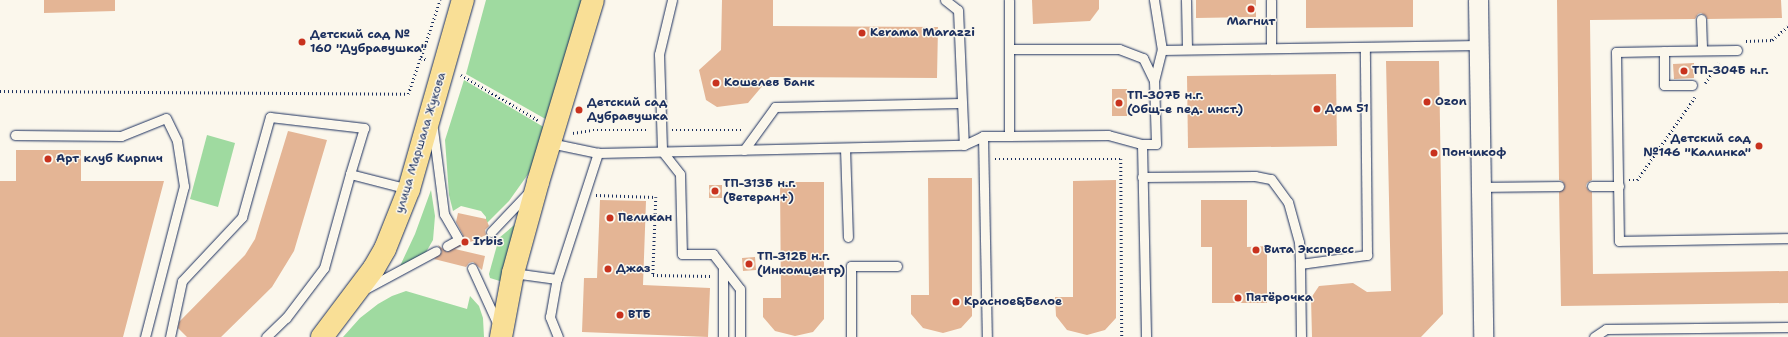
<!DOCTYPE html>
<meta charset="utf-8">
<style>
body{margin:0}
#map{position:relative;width:1788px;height:337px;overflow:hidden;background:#fbf7ec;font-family:"Shantell Sans",sans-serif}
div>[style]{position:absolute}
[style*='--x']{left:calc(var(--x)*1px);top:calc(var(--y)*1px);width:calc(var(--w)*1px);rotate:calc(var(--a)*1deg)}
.green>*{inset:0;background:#9fdaa0}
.building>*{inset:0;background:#e4b595}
.path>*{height:2.5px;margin-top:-1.25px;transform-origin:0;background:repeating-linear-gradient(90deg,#1b2f5e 0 1px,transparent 0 4px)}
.roads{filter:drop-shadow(0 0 1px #1b2f5e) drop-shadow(0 0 1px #1b2f5e)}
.lane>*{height:9px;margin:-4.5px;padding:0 4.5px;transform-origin:4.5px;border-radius:4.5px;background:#fbf7ec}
.street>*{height:19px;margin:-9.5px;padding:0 9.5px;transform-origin:9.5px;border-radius:9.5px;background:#fbf7ec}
.primary>*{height:22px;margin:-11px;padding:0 11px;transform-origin:11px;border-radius:11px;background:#f9df96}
.dots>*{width:11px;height:11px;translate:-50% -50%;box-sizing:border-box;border:2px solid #fbf7ec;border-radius:50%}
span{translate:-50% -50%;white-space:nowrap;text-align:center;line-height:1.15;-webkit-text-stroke:3px #fbf7ec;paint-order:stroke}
.poi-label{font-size:12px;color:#1b2f5e;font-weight:700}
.left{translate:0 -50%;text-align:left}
.right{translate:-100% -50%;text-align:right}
.street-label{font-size:12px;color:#1b2f5e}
</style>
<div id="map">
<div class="green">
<div style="clip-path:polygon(486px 0,583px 0,549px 121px,466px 74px)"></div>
<div style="clip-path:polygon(464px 80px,547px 129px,536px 163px,509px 201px,486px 224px,486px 217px,481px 211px,461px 206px,453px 211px,449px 195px,445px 140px)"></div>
<div style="clip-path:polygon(207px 135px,235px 143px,218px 207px,190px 199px)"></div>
<div style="clip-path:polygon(431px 190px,435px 216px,433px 240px,425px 254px,400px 266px,415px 234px)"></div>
<div style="clip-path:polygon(519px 221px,503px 282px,490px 278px,489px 274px,499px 238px)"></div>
<div style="clip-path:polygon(406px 291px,467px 309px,470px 296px,479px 306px,483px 318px,484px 337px,343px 337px,360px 318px,378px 304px,392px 296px)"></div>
</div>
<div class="building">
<div style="clip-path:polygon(44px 0,115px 0,115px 11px,44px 13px)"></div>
<div style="clip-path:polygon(722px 0,773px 0,773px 26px,938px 27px,937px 78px,770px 77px,748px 103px,717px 107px,706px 100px,699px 70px,721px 50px)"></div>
<div style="clip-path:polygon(1032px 0,1099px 0,1099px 9px,1090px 21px,1033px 24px)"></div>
<div style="clip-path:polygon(1196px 0,1256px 0,1256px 17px,1196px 18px)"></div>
<div style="clip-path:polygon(1306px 0,1413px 0,1413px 27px,1306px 28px)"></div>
<div style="clip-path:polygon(1557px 0,1781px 0,1782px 18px,1707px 19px,1706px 16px,1701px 13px,1698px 14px,1695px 19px,1590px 20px,1592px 180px,1587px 183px,1586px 186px,1589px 191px,1592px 192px,1593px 274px,1788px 271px,1788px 303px,1561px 306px,1559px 192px,1564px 189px,1565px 186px,1562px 181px,1559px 180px)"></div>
<div style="clip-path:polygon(1386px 61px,1439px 61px,1443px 314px,1421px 337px,1312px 337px,1311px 298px,1319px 286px,1353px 283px,1367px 292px,1391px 291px)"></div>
<div style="clip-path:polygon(1694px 63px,1694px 78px,1674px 79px,1673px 64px)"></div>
<div style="clip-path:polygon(1336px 74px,1337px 146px,1188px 148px,1187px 76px)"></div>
<div style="clip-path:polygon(1112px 89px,1127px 89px,1127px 116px,1112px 116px)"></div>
<div style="clip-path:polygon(288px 131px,327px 140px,294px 251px,272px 287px,221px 337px,187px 337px,178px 328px,179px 322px,245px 255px,255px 239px)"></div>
<div style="clip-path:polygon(16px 150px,81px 150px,81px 181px,164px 181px,123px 337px,0 337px,0 181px,16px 181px)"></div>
<div style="clip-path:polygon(928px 178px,972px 178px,972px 316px,961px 328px,943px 333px,923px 328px,911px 314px,911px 295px,929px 295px)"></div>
<div style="clip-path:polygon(1116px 180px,1116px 318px,1105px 330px,1087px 335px,1067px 330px,1056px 316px,1055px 297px,1073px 297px,1073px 181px)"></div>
<div style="clip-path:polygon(780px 182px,824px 182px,824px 319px,813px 332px,795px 336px,775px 331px,763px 317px,763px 298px,781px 298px)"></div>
<div style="clip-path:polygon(709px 185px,722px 185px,722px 198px,709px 198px)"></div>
<div style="clip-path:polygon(600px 200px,646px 201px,643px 285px,710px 288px,708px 337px,582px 332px,584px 278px,597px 278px)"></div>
<div style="clip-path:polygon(1201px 200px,1247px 200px,1247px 247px,1267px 246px,1267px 303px,1212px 303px,1212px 247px,1201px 247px)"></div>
<div style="clip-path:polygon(458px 213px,486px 219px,489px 226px,485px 230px,486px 235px,455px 249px,485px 256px,482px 270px,473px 262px,469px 263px,466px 267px,434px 259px,442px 252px,438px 245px,447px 252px,463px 243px,463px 235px,456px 222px)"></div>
<div style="clip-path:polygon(755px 257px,756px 270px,743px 271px,742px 258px)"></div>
</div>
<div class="path">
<div style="--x:1746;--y:41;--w:26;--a:-2"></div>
<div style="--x:1772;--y:40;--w:21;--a:-41"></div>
<div style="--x:421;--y:57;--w:60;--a:-71.6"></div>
<div style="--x:461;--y:75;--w:89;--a:30.3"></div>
<div style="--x:1705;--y:83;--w:24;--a:-55"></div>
<div style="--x:0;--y:91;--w:408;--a:0.4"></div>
<div style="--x:408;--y:94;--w:39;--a:-71"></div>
<div style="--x:421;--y:57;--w:7;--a:27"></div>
<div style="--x:672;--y:130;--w:71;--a:0"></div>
<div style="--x:573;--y:133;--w:20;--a:-9"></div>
<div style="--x:593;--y:130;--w:56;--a:0"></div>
<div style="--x:995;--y:159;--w:126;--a:0"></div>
<div style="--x:1121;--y:159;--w:178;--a:89.7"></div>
<div style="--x:1629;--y:180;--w:8;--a:0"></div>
<div style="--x:1637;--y:180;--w:101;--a:-55.1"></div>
<div style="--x:596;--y:195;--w:60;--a:1.9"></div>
<div style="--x:656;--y:197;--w:78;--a:92.2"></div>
<div style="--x:653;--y:275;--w:58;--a:1"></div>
</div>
<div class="roads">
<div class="lane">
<div style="--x:672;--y:0;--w:56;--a:103.5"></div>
<div style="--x:659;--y:54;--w:97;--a:88.2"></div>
<div style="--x:662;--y:151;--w:29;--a:52"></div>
<div style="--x:680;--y:174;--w:80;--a:88.6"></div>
<div style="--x:682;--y:254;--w:31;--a:0"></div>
<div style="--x:713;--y:254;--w:44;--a:52.4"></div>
<div style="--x:740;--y:289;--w:48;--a:90"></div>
<div style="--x:945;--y:0;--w:16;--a:38"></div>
<div style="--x:958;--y:10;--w:135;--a:87.5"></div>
<div style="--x:1009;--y:0;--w:136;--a:90"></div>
<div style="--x:1186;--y:0;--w:49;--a:88.8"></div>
<div style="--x:1271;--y:0;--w:47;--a:90"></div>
<div style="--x:1701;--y:19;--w:31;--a:88"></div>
<div style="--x:1010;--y:49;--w:109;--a:0"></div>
<div style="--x:1119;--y:49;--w:26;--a:21"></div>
<div style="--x:1143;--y:58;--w:25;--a:64"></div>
<div style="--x:1162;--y:50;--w:316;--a:-0.9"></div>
<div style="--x:1737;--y:50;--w:121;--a:179.1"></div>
<div style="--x:1616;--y:52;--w:189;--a:89.1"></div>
<div style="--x:1619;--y:241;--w:169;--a:-1"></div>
<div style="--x:1664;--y:51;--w:34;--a:90"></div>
<div style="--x:1664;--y:85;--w:28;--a:0"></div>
<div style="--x:433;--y:129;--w:86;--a:82.6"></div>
<div style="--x:444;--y:214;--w:28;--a:60"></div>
<div style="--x:15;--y:135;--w:106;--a:0.5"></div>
<div style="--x:121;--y:136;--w:48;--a:-21.8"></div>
<div style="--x:166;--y:118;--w:25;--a:64"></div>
<div style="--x:177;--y:141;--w:46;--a:81.2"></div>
<div style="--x:184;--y:186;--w:156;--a:104.5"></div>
<div style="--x:983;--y:136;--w:201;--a:88.9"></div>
<div style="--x:550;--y:143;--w:49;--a:11.8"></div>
<div style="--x:598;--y:153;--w:366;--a:-1.3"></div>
<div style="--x:964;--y:145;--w:21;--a:-25"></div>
<div style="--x:983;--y:136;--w:26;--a:0"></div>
<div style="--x:1009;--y:136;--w:99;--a:-0.6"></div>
<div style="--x:1108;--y:135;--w:35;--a:15"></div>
<div style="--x:1142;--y:144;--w:14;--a:0"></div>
<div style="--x:1156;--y:144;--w:63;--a:-91.8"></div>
<div style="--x:1154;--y:81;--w:32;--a:-76"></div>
<div style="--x:1162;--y:50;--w:51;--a:-99.1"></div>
<div style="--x:1142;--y:144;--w:193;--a:88.8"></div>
<div style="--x:845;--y:148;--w:89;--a:88.1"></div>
<div style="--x:744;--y:150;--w:53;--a:-54.2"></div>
<div style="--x:775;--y:107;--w:186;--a:-1.2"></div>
<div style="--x:1142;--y:177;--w:113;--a:-0.5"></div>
<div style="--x:1255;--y:176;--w:16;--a:11"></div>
<div style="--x:1271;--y:179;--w:29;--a:54"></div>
<div style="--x:1288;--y:202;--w:41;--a:74.6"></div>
<div style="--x:1299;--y:242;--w:22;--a:87"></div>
<div style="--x:1592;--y:186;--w:27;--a:0"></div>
<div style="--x:1481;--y:187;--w:78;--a:-0.7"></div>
<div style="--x:491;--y:232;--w:57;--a:-46.4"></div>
<div style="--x:447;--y:246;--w:13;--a:-29"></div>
<div style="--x:472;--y:268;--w:65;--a:65.4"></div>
<div style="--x:723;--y:268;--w:69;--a:90"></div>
<div style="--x:513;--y:273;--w:44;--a:7.8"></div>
<div style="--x:367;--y:288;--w:78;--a:-28.2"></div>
<div style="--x:170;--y:337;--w:57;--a:-77.9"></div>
<div style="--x:182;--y:281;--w:88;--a:-46.8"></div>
<div style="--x:242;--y:217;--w:104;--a:-74.4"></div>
<div style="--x:270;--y:117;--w:95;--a:6.7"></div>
<div style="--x:364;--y:128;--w:48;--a:106.9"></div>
<div style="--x:266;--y:337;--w:28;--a:-44"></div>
<div style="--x:286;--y:318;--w:63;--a:-52.8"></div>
<div style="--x:324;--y:268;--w:98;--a:-74.5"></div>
<div style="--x:350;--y:174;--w:61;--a:14.3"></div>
<div style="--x:558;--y:337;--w:22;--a:-112"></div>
<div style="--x:550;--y:317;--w:39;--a:-80"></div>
<div style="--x:557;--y:279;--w:133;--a:-72"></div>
<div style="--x:851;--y:337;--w:71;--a:-90"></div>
<div style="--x:851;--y:266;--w:46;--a:0"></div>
<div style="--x:1301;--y:337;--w:73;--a:-90.8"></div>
<div style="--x:1300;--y:264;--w:68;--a:-7.7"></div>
<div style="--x:1367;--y:255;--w:208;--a:-90.6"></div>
<div style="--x:1594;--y:337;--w:14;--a:-34"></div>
<div style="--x:1606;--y:329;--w:182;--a:-0.6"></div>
</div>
<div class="street">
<div style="--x:1478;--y:0;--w:337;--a:89.1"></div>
</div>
<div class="primary">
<div style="--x:322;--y:337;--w:86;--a:-53"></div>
<div style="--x:374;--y:268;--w:22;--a:-60"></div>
<div style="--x:385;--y:249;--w:65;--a:-68.2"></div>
<div style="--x:409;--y:189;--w:197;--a:-74.1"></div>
<div style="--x:501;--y:337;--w:65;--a:-79.4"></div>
<div style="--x:513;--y:273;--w:94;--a:-74.6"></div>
<div style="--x:538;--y:182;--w:190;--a:-73.2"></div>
</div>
</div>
<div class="dots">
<div style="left:1251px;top:9px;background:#c8321e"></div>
<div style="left:862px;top:33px;background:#c8321e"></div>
<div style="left:302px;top:42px;background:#c8321e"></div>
<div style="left:1684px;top:71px;background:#c8321e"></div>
<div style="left:716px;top:83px;background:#c8321e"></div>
<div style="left:1427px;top:102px;background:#c8321e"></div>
<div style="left:1119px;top:103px;background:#c8321e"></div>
<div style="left:1317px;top:109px;background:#c8321e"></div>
<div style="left:579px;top:110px;background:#c8321e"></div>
<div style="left:1759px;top:146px;background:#c8321e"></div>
<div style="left:1434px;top:153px;background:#c8321e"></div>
<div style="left:48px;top:159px;background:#c8321e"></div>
<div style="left:715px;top:191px;background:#c8321e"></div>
<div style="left:610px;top:218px;background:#c8321e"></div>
<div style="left:465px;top:242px;background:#c8321e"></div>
<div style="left:1256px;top:250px;background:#c8321e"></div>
<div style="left:749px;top:264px;background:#c8321e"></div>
<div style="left:608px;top:269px;background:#c8321e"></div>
<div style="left:1238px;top:298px;background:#c8321e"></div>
<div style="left:956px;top:302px;background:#c8321e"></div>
<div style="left:620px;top:315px;background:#c8321e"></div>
</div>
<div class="poi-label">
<span style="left:1251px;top:22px">Магнит</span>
<span class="left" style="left:870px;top:33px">Kerama Marazzi</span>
<span class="left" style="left:310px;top:42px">Детский сад №<br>160 "Дубравушка"</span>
<span class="left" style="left:1692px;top:71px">ТП-304Б н.г.</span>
<span class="left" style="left:724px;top:83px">Кошелев Банк</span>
<span class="left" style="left:1127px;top:103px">ТП-307Б н.г.<br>(Общ-е пед. инст.)</span>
<span class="left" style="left:1435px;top:102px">Ozon</span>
<span class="left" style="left:587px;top:110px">Детский сад<br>Дубравушка</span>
<span class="left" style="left:1325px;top:109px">Дом 51</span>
<span class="right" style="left:1751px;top:146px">Детский сад<br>№146 "Калинка"</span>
<span class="left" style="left:1442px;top:153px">Пончикоф</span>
<span class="left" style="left:56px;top:159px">Арт клуб Кирпич</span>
<span class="left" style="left:723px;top:191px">ТП-313Б н.г.<br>(Ветеран+)</span>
<span class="left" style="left:618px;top:218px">Пеликан</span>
<span class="left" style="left:473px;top:242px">Irbis</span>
<span class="left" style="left:1264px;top:250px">Вита Экспресс</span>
<span class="left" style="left:757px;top:264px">ТП-312Б н.г.<br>(Инкомцентр)</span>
<span class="left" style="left:616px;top:269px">Джаз</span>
<span class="left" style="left:1246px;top:298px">Пятёрочка</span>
<span class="left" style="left:964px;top:302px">Красное&amp;Белое</span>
<span class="left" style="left:628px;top:315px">ВТБ</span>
</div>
<div class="street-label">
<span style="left:421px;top:143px;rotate:-73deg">улица Маршала Жукова</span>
</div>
</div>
